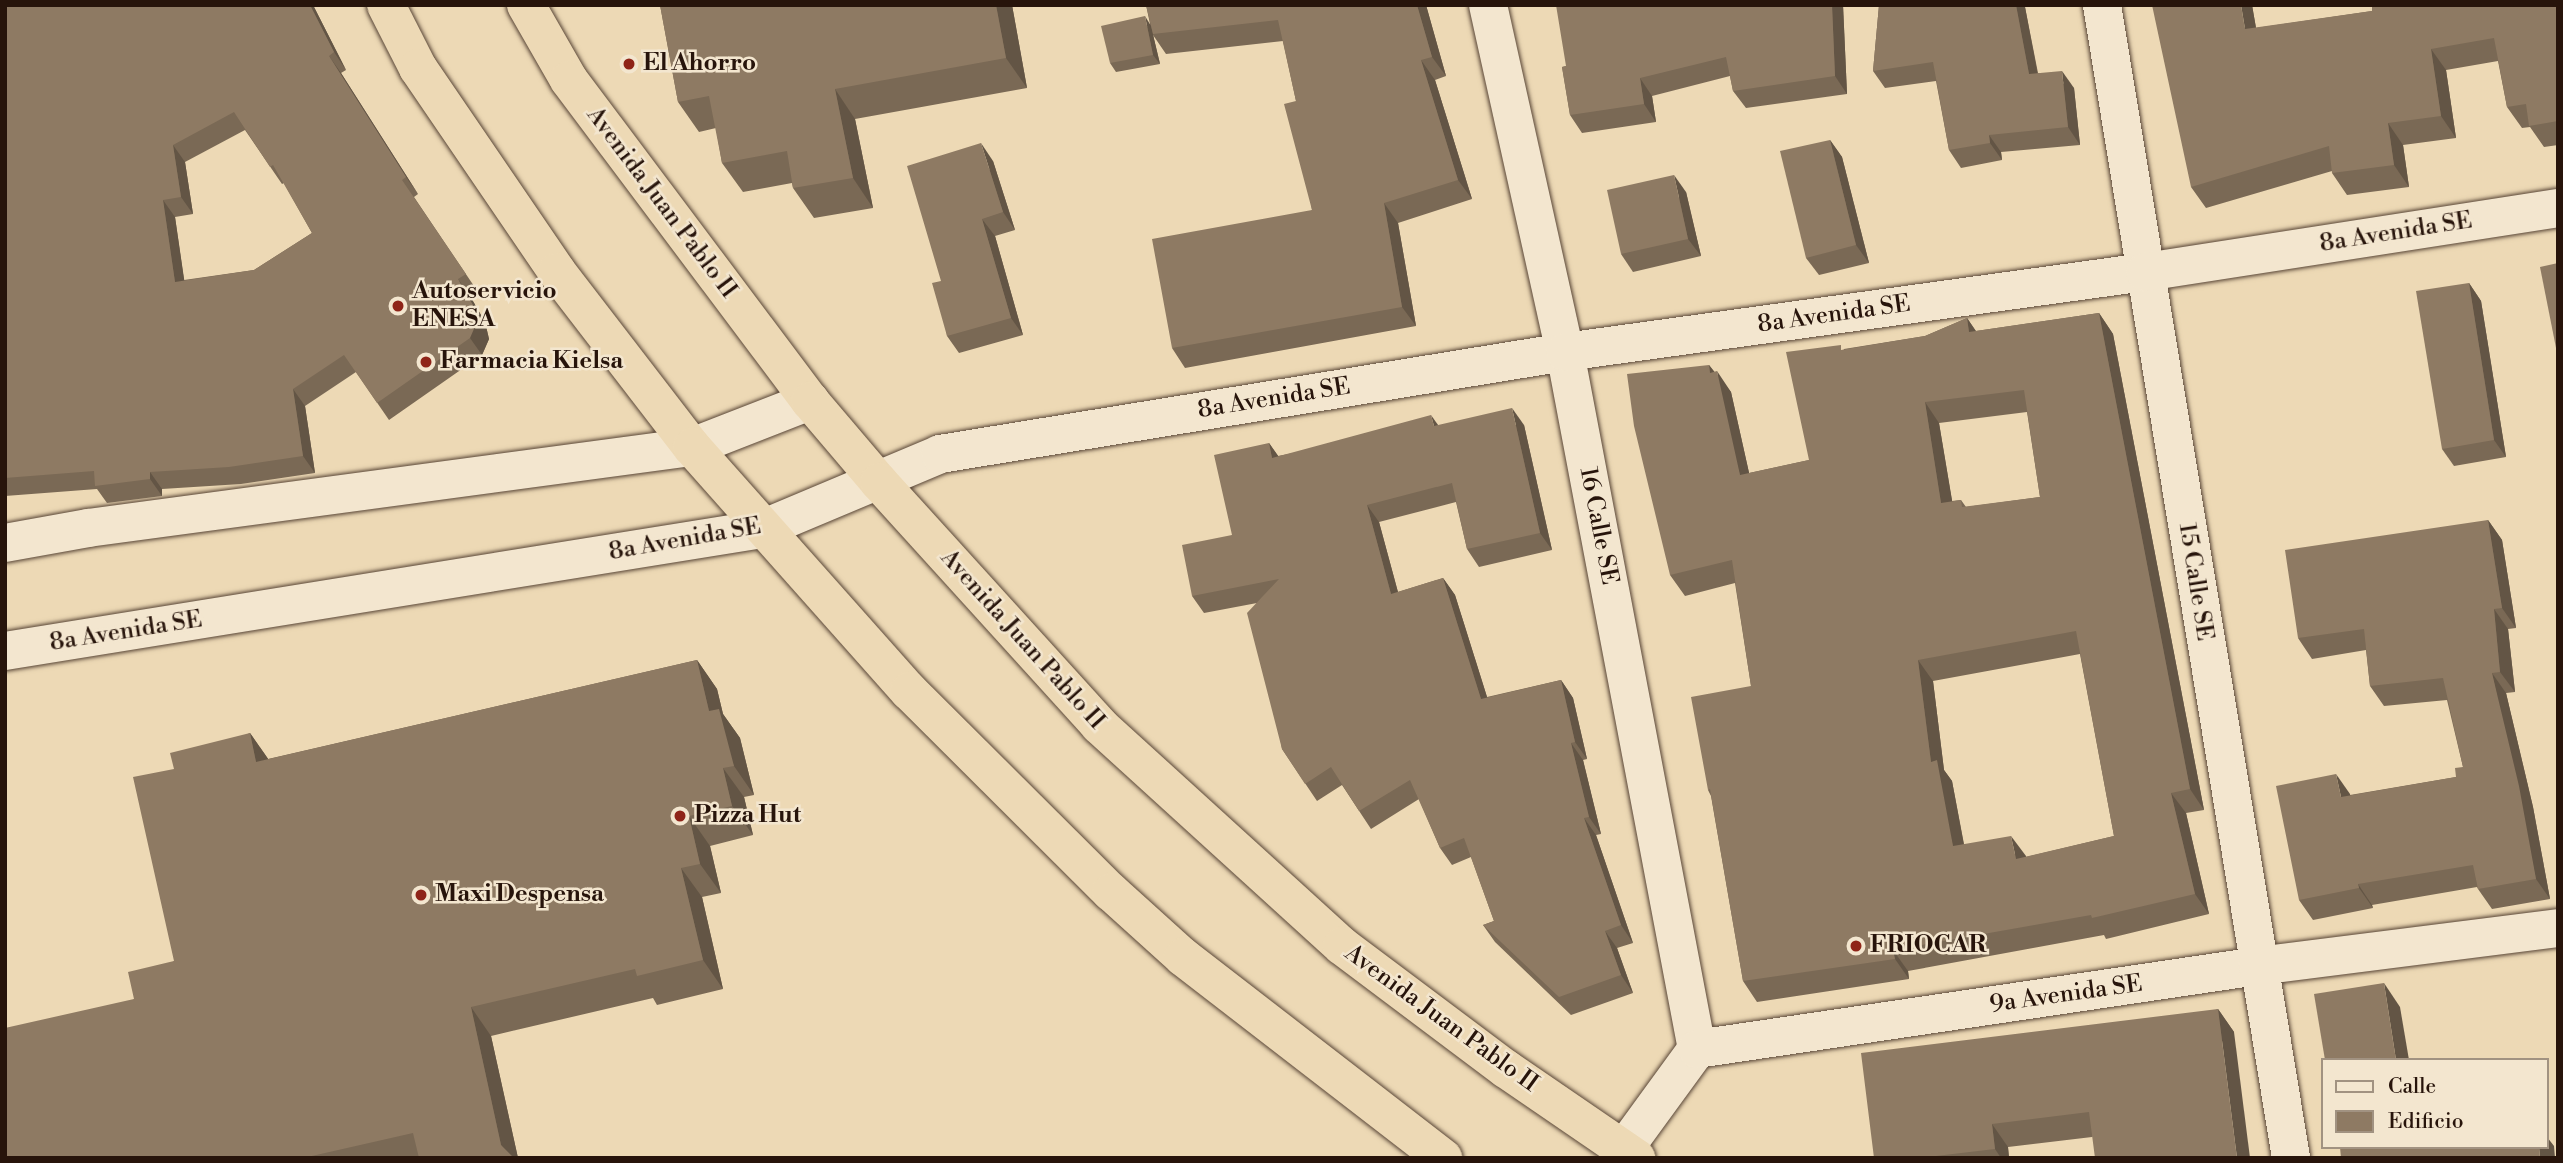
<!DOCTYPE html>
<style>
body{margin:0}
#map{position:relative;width:2563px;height:1163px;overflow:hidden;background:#edd9b5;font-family:"Libre Bodoni",serif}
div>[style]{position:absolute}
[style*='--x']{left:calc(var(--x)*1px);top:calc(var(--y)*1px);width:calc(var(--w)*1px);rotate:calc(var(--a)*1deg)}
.roads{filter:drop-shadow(0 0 2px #584536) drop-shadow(0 0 2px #584536)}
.street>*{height:38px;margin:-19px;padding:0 19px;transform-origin:19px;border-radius:19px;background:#f3e6cf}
.secondary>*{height:38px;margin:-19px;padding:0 19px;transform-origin:19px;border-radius:19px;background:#f3e6cf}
.highway>*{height:38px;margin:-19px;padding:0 19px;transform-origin:19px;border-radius:19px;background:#edd9b5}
.wall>*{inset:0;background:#7a6955}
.shaded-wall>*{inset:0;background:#635545}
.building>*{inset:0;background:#8e7a63}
.dots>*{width:19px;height:19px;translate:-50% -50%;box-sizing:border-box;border:4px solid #f3e6cf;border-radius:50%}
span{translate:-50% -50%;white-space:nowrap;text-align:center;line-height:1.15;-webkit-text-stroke:5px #f3e6cf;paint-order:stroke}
.poi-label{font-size:24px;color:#27140b;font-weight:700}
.left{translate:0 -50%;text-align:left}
.street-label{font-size:24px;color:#27140b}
.frame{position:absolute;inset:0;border:7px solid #27140b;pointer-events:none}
.legend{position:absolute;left:2321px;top:1058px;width:228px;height:91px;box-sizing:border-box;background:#f3e6cf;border:2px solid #a19281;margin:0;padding:9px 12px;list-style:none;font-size:21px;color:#27140b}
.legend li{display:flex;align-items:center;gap:14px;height:35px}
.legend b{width:35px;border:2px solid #a19281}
</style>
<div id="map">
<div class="roads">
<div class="street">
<div style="--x:1488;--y:5;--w:355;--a:77.5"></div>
<div style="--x:1565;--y:352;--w:709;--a:79.28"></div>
<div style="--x:1624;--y:1149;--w:124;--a:-53.9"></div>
<div style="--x:1697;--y:1049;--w:567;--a:-8.42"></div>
<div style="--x:2258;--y:966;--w:302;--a:-7.2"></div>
</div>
<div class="secondary">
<div style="--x:2102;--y:5;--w:1168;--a:80.69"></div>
<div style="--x:5;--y:543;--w:84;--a:-10.2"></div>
<div style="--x:88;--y:528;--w:609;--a:-7.64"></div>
<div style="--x:692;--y:447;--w:127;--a:-21.3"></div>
<div style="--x:5;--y:651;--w:767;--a:-9.16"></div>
<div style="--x:762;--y:529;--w:193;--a:-22.8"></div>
<div style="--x:940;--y:454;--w:633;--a:-9.27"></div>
<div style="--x:1565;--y:352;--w:585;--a:-7.85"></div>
<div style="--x:2145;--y:272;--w:418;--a:-8.8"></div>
</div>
<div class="highway">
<div style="--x:386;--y:5;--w:71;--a:63.1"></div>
<div style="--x:418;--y:68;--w:247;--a:55.7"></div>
<div style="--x:557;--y:272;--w:221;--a:52.4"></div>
<div style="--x:692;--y:447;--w:327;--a:48.4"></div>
<div style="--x:909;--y:691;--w:285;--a:44.9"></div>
<div style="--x:1111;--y:892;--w:97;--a:42.1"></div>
<div style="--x:1183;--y:957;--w:329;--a:37.7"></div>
<div style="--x:526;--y:5;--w:86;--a:60.2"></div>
<div style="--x:569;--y:80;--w:401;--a:53.1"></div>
<div style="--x:810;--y:401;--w:106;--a:49.6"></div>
<div style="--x:879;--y:482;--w:328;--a:47.8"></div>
<div style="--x:1099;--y:725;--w:328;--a:42.3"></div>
<div style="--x:1342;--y:946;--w:205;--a:36.9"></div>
<div style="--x:1506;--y:1069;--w:158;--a:34.4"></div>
</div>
</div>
<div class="wall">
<div style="clip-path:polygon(evenodd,5px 5px,313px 5px,346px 70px,341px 73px,418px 194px,414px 197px,478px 292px,470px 296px,485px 322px,489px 339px,482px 355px,389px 420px,356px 372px,305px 406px,315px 473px,241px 484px,162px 489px,162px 496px,107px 503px,97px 489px,5px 496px,5px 5px,245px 130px,282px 184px,284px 183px,312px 233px,254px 270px,184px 280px,175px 217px,193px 214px,185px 162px,245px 130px)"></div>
<div style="clip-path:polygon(660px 5px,1012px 5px,1027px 88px,855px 119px,873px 208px,814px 218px,793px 188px,792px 183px,743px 192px,722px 163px,716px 128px,699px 132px,678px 102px)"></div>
<div style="clip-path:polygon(1146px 5px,1426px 5px,1446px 76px,1435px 80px,1472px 199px,1398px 223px,1416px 326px,1185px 368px,1172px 348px,1312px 210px,1296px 101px,1283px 41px,1166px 54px,1153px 35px,1160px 64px,1116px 72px,1110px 63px,1150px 24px)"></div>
<div style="clip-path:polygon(1843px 5px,1847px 94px,1746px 108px,1733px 91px,1730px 76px,1652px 96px,1656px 122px,1582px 133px,1570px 115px,1562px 67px)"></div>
<div style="clip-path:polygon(1879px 5px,2038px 5px,2025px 7px,2038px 73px,2074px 88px,2080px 145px,2001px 152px,2002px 160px,1961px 168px,1949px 150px,1936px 81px,1885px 88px,1873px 71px)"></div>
<div style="clip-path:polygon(2252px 5px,2256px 28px,2372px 11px,2558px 5px,2558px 145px,2544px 147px,2530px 127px,2522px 128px,2507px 107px,2498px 61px,2446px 70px,2456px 138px,2403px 145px,2409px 187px,2347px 195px,2332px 173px,2332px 171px,2206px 208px,2191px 187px)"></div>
<div style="clip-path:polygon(1830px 140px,1842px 157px,1869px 263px,1819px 275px,1806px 258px)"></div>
<div style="clip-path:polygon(993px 161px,1015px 230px,995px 236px,1023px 335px,959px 353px,947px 336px,941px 281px)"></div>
<div style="clip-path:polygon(1686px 192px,1701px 256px,1633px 272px,1621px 254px)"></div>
<div style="clip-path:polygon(2469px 283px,2481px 301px,2506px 457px,2454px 466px,2442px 449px)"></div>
<div style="clip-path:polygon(evenodd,2099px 313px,2113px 334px,2204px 810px,2186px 813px,2209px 914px,2106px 939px,2104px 935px,1908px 971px,1909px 979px,1757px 1002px,1743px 981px,1711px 796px,1708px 790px,1751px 686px,1735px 583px,1685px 596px,1670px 575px,1709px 365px,1731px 392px,1749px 473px,1809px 460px,1844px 349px,1925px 336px,1967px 318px,1976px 331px,2099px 313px,2027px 412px,2040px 497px,1966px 507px,1961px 500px,1952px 501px,1939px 423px,2027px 412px,2099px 313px,2080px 654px,2114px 836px,2026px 857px,1964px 844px,1952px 781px,1944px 770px,1933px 681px,2080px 654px)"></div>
<div style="clip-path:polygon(1438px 425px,1524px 425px,1552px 550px,1479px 567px,1467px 549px,1456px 502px,1379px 522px,1398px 592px,1443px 578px,1455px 595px,1487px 697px,1561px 680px,1573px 698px,1587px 759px,1583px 760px,1601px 834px,1596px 835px,1633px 943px,1617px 948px,1633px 993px,1571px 1015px,1495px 942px,1483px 925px,1494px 921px,1471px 857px,1452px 865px,1440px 848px,1419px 799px,1371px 829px,1342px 785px,1317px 801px,1282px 749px,1257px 603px,1204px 613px,1192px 596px,1232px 535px,1269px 443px,1278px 456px)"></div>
<div style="clip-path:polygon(2488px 520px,2502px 540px,2516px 628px,2508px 629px,2515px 692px,2506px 693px,2533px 807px,2550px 899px,2492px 909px,2478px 889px,2477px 887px,2372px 905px,2373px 908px,2313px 920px,2299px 900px,2350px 794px,2350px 795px,2456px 777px,2463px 767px,2447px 700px,2384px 706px,2370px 686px,2366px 650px,2312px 659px,2298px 638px)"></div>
<div style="clip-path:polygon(697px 660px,717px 689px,723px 714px,740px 738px,754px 795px,744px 797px,753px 835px,710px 846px,721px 893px,702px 897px,723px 989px,657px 1005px,653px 998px,491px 1036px,518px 1158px,5px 1158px,134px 999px,174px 961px,174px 769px,250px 733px,268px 759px)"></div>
<div style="clip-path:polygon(2218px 1009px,2234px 1032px,2092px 1137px,2008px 1147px,2009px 1158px,1874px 1158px)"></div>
</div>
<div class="shaded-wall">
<div style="clip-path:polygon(310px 5px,313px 5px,346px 70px,334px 52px)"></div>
<div style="clip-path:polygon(996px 5px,1012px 5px,1027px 88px,1006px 58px)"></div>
<div style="clip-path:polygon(1417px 5px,1426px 5px,1446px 76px,1432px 57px)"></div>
<div style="clip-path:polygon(1832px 5px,1843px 5px,1847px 94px,1835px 76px)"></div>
<div style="clip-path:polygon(2016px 5px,2024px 5px,2025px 7px,2041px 92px,2029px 74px)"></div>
<div style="clip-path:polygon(2241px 5px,2252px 5px,2260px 51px,2245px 29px)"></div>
<div style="clip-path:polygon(1145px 16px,1151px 26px,1160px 64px,1153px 55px)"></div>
<div style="clip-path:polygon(2431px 49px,2446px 70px,2456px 138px,2441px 116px)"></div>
<div style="clip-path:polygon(329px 56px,341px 73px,418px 194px,406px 177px)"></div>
<div style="clip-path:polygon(1421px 60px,1435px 80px,1472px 199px,1458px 180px)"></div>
<div style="clip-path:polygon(2062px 71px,2074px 88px,2080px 145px,2068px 127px)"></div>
<div style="clip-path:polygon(1640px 78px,1652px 96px,1656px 122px,1644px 104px)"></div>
<div style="clip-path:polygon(835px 89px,855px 119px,873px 208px,853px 178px)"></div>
<div style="clip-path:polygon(2388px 123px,2403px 145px,2409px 187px,2394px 165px)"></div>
<div style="clip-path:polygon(1989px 135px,2001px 152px,2002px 160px,1990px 143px)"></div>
<div style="clip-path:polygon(1830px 140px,1842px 157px,1869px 263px,1856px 245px)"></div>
<div style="clip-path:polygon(981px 143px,993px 161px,1015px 230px,1003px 212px)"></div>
<div style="clip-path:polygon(173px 145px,185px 162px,193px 214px,181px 197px)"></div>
<div style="clip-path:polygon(1674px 175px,1686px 192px,1701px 256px,1688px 239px)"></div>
<div style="clip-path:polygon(163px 200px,175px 217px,187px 299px,175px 282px)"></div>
<div style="clip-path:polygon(1384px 203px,1398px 223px,1416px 326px,1402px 307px)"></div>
<div style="clip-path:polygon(982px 219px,995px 236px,1023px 335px,1011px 318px)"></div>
<div style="clip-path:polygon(458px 279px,470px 296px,485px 322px,489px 339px,482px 355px,470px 338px)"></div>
<div style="clip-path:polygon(2469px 283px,2481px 301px,2506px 457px,2494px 440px)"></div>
<div style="clip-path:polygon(2099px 313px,2113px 334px,2204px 810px,2190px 789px)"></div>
<div style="clip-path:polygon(1967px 318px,1981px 339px,1969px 332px)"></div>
<div style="clip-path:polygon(1709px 365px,1718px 377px,1717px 371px,1731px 392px,1754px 495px,1740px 475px,1710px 373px)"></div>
<div style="clip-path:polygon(293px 389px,305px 406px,315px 473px,303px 456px)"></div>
<div style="clip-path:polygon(1925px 402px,1939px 423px,1956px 524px,1941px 503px)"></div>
<div style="clip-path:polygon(1512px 408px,1524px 425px,1552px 550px,1540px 533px)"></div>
<div style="clip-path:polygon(1431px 415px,1443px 432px,1434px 426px)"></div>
<div style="clip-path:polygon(1269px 443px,1281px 460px,1272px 458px)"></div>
<div style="clip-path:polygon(150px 472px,162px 489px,162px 496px,150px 479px)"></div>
<div style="clip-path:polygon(1367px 505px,1379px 522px,1403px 611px,1391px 594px)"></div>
<div style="clip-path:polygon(2488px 520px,2502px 540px,2516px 628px,2502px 608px)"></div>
<div style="clip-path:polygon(1443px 578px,1455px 595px,1493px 716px,1481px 699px)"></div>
<div style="clip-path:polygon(2494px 609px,2508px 629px,2515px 692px,2500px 672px)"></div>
<div style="clip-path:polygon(697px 660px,717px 689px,723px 714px,740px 738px,754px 795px,734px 766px,709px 711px)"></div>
<div style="clip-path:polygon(1918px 660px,1933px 681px,1944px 770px,1952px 781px,1968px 867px,1953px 846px,1931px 762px)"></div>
<div style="clip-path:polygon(2492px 673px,2506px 693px,2533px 807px,2550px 899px,2536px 879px)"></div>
<div style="clip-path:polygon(1561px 680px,1573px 698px,1587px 759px,1575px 742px)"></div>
<div style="clip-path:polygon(250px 733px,271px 763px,256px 762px)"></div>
<div style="clip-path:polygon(1571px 743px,1583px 760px,1601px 834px,1589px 817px)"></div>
<div style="clip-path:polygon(723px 768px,744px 797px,753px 835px,732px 806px)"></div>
<div style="clip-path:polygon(2336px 774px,2350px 794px,2355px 817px,2341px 797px)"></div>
<div style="clip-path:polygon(2171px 793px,2186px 813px,2209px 914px,2195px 894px)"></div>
<div style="clip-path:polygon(689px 816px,710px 846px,721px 893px,700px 864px)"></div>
<div style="clip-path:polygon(1584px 818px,1596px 835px,1633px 943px,1621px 925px)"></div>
<div style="clip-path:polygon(2011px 836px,2026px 856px,2031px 880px,2016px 859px)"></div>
<div style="clip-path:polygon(681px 868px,702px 897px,723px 989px,703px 960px)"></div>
<div style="clip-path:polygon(2358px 884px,2372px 905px,2373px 908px,2359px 888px)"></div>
<div style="clip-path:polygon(1605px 931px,1617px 948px,1633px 993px,1621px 975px)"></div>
<div style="clip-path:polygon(1893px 950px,1908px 971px,1909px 979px,1895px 959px)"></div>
<div style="clip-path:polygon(2384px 983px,2400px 1007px,2409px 1060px,2396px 1060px)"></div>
<div style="clip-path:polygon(471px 1007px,491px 1036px,518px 1158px,510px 1158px,501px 1145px)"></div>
<div style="clip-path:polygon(2218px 1009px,2234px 1032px,2250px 1158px,2237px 1158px)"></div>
<div style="clip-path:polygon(1992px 1124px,2008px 1147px,2009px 1158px,2001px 1158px,1995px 1149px)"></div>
<div style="clip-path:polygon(2547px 1137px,2554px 1146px,2555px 1158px,2540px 1158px,2539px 1147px,2547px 1147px)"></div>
</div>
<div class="building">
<div style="clip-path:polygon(evenodd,5px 5px,310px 5px,334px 52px,329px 56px,406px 177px,402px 180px,466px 274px,458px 279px,473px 305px,477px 322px,470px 338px,377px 403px,344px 355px,293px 389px,303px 456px,229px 467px,150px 472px,150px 479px,95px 486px,94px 471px,5px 478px,5px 5px,234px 112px,270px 167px,273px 165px,312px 233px,254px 270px,175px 282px,163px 200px,181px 197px,173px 145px,234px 112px)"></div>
<div style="clip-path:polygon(660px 5px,996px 5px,1006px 58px,835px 89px,853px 178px,793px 188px,787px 151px,722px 163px,709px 96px,678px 102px)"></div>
<div style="clip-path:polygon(1146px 5px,1417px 5px,1432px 57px,1421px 60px,1458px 180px,1384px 203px,1402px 307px,1172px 348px,1152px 239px,1312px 210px,1284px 104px,1296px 101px,1278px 20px,1153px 34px)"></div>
<div style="clip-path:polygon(1556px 5px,1832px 5px,1835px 76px,1733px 91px,1726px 57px,1640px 78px,1644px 104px,1570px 115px,1562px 67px,1566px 66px)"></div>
<div style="clip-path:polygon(1879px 5px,2016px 5px,2029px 74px,2062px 71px,2068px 127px,1989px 135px,1990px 143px,1949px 150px,1933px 62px,1873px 71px)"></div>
<div style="clip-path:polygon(2152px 5px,2241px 5px,2245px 29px,2372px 11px,2372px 5px,2557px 5px,2558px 121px,2529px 126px,2526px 104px,2507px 107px,2494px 38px,2431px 49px,2441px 116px,2388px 123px,2394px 165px,2332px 173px,2329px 146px,2191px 187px)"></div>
<div style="clip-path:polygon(1145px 16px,1153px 55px,1110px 63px,1101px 26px)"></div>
<div style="clip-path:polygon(1830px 140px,1856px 245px,1806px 258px,1780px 151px)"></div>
<div style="clip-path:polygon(981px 143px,1003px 212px,982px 219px,1011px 318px,947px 336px,932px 283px,941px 281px,907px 166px)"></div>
<div style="clip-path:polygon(1674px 175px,1688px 239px,1621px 254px,1607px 190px)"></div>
<div style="clip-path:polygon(2558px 263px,2558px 358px,2540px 267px)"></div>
<div style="clip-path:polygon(2469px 283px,2494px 440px,2442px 449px,2416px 291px)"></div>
<div style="clip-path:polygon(evenodd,2099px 313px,2190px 789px,2171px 793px,2195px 894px,2092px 918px,2091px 915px,1893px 950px,1895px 959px,1743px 981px,1710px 789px,1708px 790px,1691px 697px,1751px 686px,1732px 560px,1670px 575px,1634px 426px,1627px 374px,1709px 365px,1710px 373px,1717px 371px,1740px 475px,1809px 460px,1786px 352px,1841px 345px,1841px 350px,1925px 336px,1967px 318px,1969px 332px,2099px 313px,2024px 390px,2040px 497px,1962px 507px,1961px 500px,1941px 503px,1925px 402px,2024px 390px,2099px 313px,2076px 631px,2114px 836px,2016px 859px,2011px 836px,1953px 846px,1937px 760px,1931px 762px,1918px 660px,2076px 631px)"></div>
<div style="clip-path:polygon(1512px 408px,1540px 533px,1467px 549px,1452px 483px,1367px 505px,1391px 594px,1443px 578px,1481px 699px,1561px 680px,1575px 742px,1571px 743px,1589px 817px,1584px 818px,1621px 925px,1605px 931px,1621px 975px,1559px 997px,1483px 925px,1494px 921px,1464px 838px,1440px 848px,1410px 780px,1359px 811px,1331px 767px,1305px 784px,1282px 749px,1247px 613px,1279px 579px,1192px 596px,1182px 545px,1232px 535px,1214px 455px,1269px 443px,1272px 458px,1431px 415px,1434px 426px)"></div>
<div style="clip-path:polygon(2488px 520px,2502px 608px,2494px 609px,2500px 672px,2492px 673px,2519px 786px,2536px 879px,2478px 889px,2473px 865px,2358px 884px,2359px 888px,2299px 900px,2276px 786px,2336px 774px,2341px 797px,2456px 777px,2455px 768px,2463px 767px,2443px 678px,2370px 686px,2364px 629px,2298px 638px,2285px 550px)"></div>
<div style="clip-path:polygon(697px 660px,709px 711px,719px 709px,734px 766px,723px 768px,732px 806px,689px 816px,700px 864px,681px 868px,703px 960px,637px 976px,635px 969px,471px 1007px,501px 1145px,514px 1158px,419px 1158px,413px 1133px,303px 1158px,5px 1158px,5px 1028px,134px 999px,128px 972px,174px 961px,133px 777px,174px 769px,170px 753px,250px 733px,256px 762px)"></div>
<div style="clip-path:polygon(2384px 983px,2396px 1060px,2325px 1060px,2314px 994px)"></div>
<div style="clip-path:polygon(2218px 1009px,2237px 1158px,2095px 1158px,2089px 1112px,1992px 1124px,1995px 1149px,1919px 1158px,1874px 1158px,1861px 1053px)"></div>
<div style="clip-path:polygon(2340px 1147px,2539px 1147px,2540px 1158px,2341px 1158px)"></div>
</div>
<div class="dots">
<div style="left:629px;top:64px;background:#8f2418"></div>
<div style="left:398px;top:306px;background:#8f2418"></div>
<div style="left:426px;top:362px;background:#8f2418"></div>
<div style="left:680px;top:816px;background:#8f2418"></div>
<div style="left:421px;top:895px;background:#8f2418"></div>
<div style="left:1856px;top:946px;background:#8f2418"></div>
</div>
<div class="poi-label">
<span class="left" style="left:643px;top:64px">El Ahorro</span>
<span class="left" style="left:412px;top:306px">Autoservicio<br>ENESA</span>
<span class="left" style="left:440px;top:362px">Farmacia Kielsa</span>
<span class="left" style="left:694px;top:816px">Pizza Hut</span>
<span class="left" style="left:435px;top:895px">Maxi Despensa</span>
<span class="left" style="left:1870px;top:946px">FRIOCAR</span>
</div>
<div class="street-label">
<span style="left:661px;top:203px;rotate:53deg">Avenida Juan Pablo II</span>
<span style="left:2396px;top:233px;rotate:-9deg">8a Avenida SE</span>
<span style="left:1834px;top:315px;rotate:-8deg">8a Avenida SE</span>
<span style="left:1274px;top:399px;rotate:-9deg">8a Avenida SE</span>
<span style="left:1598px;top:526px;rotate:79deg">16 Calle SE</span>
<span style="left:685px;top:540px;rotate:-10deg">8a Avenida SE</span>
<span style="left:2195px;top:582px;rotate:81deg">15 Calle SE</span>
<span style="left:126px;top:632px;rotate:-9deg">8a Avenida SE</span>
<span style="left:1022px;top:640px;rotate:48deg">Avenida Juan Pablo II</span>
<span style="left:2066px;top:995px;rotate:-8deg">9a Avenida SE</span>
<span style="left:1441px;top:1019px;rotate:36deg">Avenida Juan Pablo II</span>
</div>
<div class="frame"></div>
<ul class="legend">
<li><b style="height:9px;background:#f3e6cf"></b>Calle</li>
<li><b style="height:19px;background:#8e7a63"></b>Edificio</li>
</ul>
</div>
